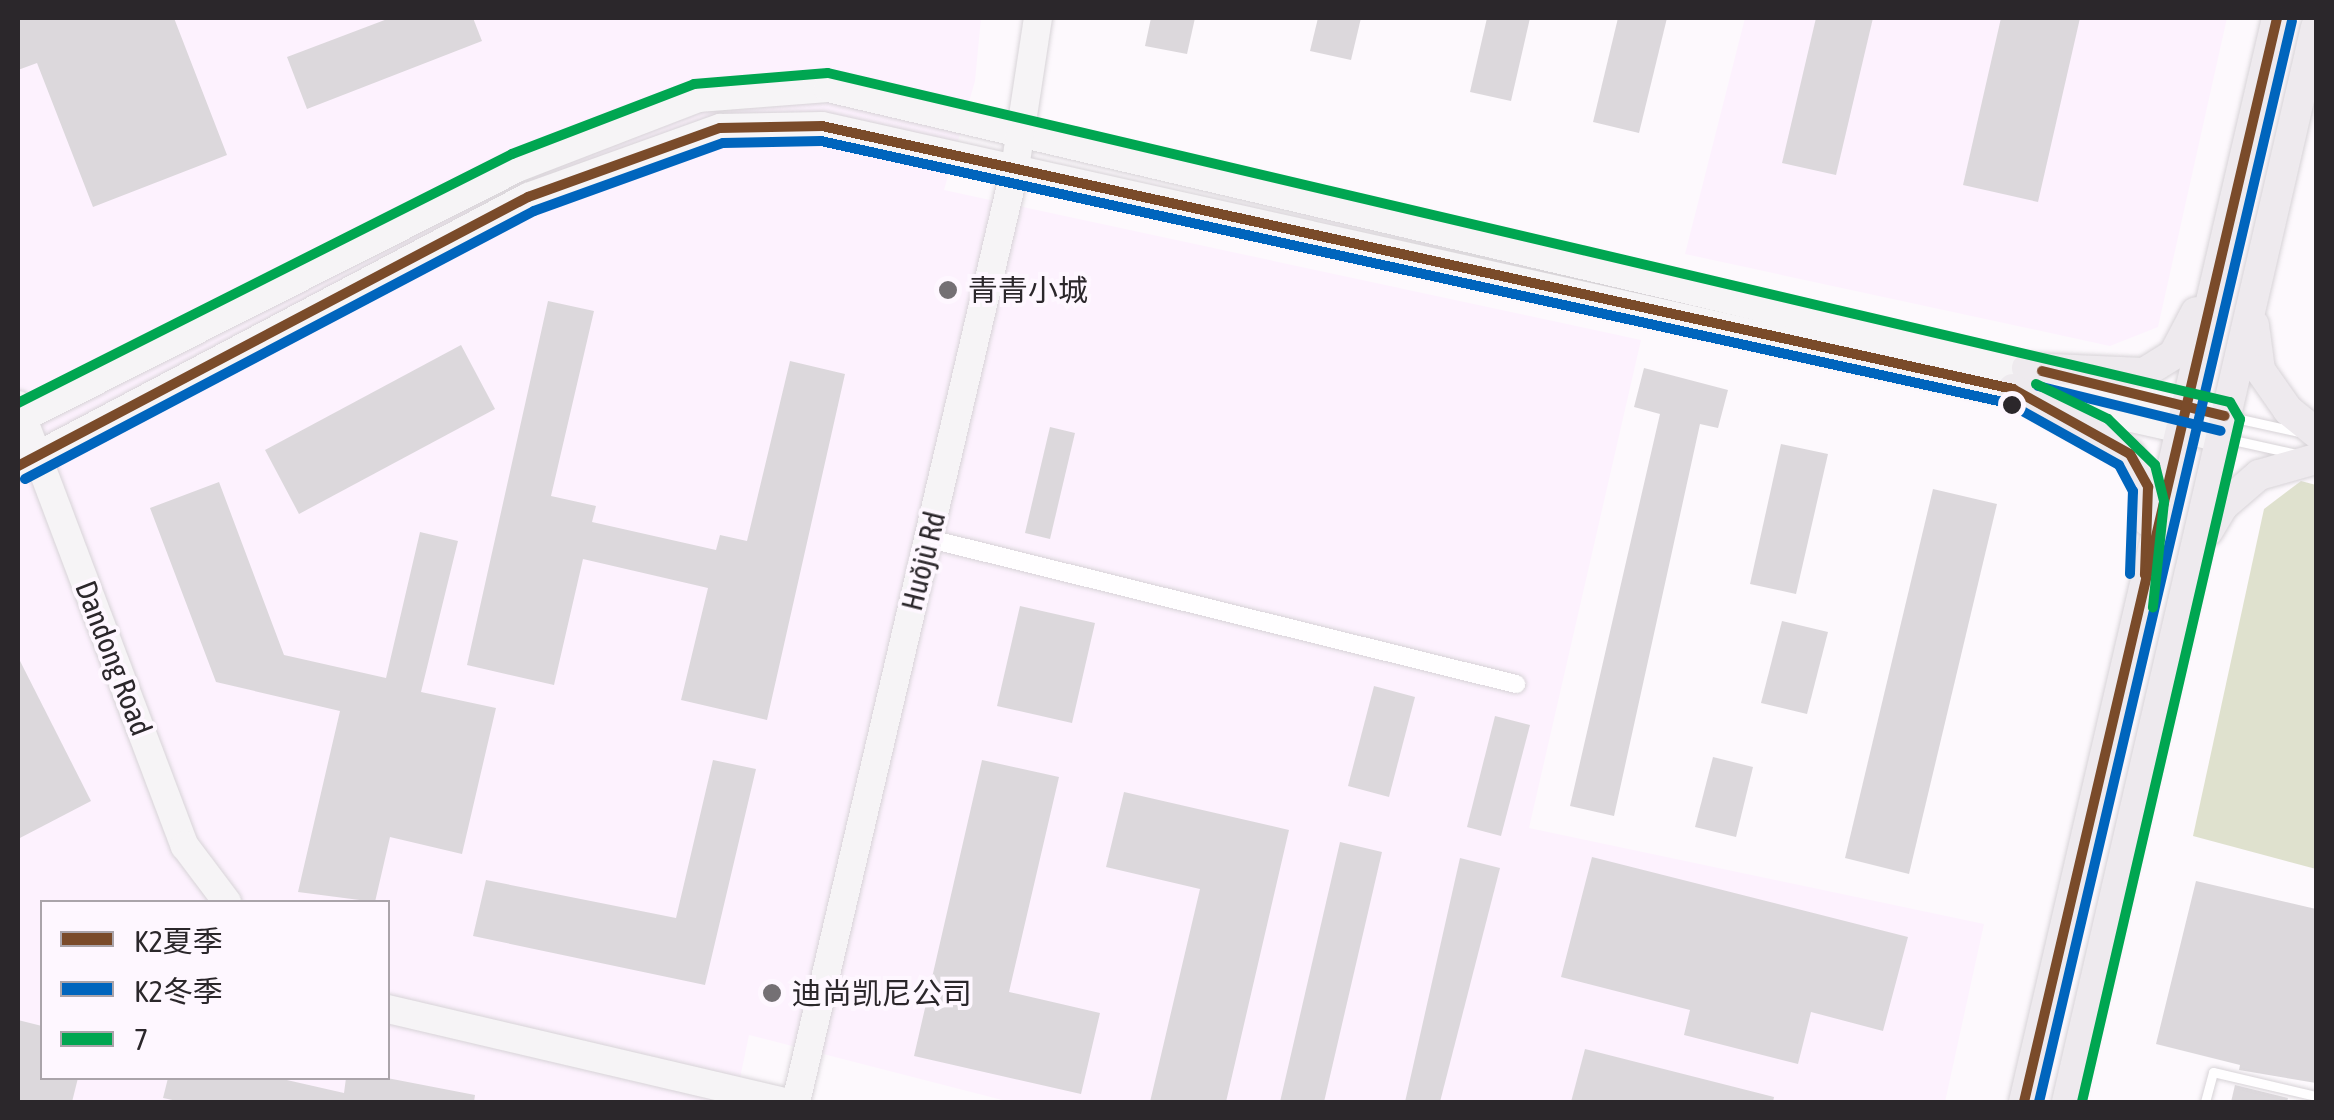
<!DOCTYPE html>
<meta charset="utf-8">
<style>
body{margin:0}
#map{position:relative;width:2334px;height:1120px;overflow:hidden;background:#fdf9fd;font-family:"Asap Condensed","Noto Sans SC",sans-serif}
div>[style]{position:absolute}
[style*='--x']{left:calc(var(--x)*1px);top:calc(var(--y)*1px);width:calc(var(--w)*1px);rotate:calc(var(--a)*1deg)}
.built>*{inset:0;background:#fdf2fe}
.green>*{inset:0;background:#dfe1ce}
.building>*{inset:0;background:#dcd8dc}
.roads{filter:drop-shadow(0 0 2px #d7d3d7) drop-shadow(0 0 2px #d7d3d7)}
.service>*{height:9px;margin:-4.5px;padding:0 4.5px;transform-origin:4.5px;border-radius:4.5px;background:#fffeff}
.minor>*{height:18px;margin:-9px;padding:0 9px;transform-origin:9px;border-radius:9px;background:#fffeff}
.secondary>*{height:28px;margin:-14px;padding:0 14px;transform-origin:14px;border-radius:14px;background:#f6f4f6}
.primary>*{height:30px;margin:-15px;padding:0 15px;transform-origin:15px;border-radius:15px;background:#eeeaee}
.bus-1>*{height:10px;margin:-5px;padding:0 5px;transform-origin:5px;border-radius:5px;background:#7a4b2a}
.bus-2>*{height:10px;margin:-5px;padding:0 5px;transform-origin:5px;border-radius:5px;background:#0065bd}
.bus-3>*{height:10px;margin:-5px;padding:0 5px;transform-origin:5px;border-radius:5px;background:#00a651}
.dots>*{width:28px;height:28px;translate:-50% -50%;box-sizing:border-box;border:5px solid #fef7ff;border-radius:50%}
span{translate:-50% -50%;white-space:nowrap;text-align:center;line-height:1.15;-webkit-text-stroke:8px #fef7ff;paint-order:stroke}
.poi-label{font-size:30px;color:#2b272b}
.left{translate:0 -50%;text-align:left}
.street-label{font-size:30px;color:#2b272b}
.frame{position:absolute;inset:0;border:20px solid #2b272b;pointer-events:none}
.legend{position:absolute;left:40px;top:900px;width:350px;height:180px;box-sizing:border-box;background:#fef7ff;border:2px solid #aaa4aa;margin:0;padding:12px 18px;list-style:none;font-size:30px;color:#2b272b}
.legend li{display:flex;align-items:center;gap:20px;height:50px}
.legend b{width:50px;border:2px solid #aaa4aa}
</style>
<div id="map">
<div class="built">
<div style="clip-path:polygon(evenodd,18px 18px,981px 18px,975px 81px,944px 190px,1641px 340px,1529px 828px,1984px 924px,1945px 1102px,1010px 1102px,749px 1035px,735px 1102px,18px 1102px,18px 18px,42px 902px,388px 902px,388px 1078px,42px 1078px,42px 902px)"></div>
<div style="clip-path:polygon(1745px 18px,2227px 18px,2158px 327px,2110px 346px,1685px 254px)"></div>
</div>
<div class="green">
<div style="clip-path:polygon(2301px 481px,2316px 485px,2316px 869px,2193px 836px,2264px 509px)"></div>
</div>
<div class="building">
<div style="clip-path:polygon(18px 18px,174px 18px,227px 155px,93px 207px,37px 63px,18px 70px)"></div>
<div style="clip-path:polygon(390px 18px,473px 18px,482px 41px,307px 109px,287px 57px)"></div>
<div style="clip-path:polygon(1151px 18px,1195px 18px,1187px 54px,1145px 46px)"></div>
<div style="clip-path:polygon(1318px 18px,1361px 18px,1351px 60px,1310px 51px)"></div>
<div style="clip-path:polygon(1487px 18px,1530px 18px,1511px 101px,1470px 92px)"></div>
<div style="clip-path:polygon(1618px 18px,1667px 18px,1639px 133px,1593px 122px)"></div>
<div style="clip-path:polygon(1816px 18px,1873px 18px,1836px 175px,1782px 163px)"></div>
<div style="clip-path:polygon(2001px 18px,2080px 18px,2038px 202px,1963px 185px)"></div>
<div style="clip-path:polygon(548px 301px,594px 311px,551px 496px,596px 506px,592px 522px,716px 550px,720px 535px,747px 541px,790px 361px,845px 374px,767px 720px,681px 700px,708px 588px,583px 559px,554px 685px,467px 665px)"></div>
<div style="clip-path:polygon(461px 345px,495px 409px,299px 514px,265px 450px)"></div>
<div style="clip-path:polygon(1644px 368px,1728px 390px,1718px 428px,1700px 424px,1614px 816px,1570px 806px,1660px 414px,1634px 407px)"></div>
<div style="clip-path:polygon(1050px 427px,1075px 433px,1050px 539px,1025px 533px)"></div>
<div style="clip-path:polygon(1781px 444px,1828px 454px,1796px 594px,1750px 584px)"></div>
<div style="clip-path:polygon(219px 482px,284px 655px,386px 678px,420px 532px,458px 541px,421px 692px,496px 708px,462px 854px,390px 837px,375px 902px,298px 892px,340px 711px,216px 682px,150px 508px)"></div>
<div style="clip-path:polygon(1933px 489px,1997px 504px,1909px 874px,1845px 858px)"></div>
<div style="clip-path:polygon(1020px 606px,1095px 623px,1072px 723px,997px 706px)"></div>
<div style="clip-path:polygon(1782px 621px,1828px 632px,1807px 714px,1761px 703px)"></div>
<div style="clip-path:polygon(18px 657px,91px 801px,18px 839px)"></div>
<div style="clip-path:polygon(1374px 686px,1415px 697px,1389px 797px,1348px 786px)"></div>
<div style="clip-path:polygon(1495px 716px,1530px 725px,1501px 836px,1467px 827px)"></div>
<div style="clip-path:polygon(1713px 757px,1753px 767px,1736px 837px,1695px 827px)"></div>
<div style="clip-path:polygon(713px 760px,756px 769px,705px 985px,473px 936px,486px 880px,676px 918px)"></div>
<div style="clip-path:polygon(982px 760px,1059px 777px,1009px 992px,1100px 1013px,1081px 1094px,914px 1056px)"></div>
<div style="clip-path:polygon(1124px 792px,1289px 830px,1226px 1102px,1150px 1102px,1200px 889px,1106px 867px)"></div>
<div style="clip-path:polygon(1340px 842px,1382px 852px,1324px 1102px,1280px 1102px)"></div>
<div style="clip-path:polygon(1592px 857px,1908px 937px,1883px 1031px,1811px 1012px,1798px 1064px,1684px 1035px,1690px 1010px,1561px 977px)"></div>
<div style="clip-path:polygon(1460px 858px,1500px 868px,1440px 1102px,1405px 1102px)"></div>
<div style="clip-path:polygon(2196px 881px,2316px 909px,2316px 1083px,2239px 1070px,2240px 1065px,2156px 1044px)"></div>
<div style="clip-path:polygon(18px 1020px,42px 1026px,42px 1078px,78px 1078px,72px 1102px,18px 1102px)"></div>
<div style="clip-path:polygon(1585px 1049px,1774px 1097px,1773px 1102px,1571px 1102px)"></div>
<div style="clip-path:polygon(168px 1078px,278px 1078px,344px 1093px,346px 1078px,387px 1078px,475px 1095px,474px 1102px,182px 1102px,163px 1098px)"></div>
<div style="clip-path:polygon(2235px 1085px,2288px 1098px,2287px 1102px,2231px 1102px)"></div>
</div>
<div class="roads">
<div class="service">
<div style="--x:2231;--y:417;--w:70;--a:12.4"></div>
<div style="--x:2224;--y:438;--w:74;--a:12.5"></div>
<div style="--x:2205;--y:1102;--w:31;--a:-75"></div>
<div style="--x:2213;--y:1072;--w:106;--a:13.1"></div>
</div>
<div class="minor">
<div style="--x:930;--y:539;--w:604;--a:13.9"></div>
</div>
<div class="secondary">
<div style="--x:18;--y:405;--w:472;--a:69.3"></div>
<div style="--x:185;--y:846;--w:70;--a:53.1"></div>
<div style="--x:18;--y:420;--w:559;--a:-26.79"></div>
<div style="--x:517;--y:168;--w:194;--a:-21.1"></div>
<div style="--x:698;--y:98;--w:130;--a:-4.4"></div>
<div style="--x:828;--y:88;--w:1435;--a:13.21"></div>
<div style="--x:18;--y:466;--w:577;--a:-27.81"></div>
<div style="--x:528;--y:197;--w:204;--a:-19.8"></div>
<div style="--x:720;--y:128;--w:102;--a:-1.1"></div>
<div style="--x:822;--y:126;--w:1433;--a:12.57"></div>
<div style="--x:388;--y:1009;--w:406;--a:13.2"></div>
<div style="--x:796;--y:1102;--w:959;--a:-76.8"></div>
<div style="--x:1015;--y:168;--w:152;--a:-81.3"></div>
</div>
<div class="primary">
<div style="--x:2254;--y:325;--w:45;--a:82.4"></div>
<div style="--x:2260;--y:370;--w:49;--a:55"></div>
<div style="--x:2288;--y:410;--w:36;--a:39"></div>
<div style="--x:2027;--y:368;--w:117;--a:2.4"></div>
<div style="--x:2144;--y:373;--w:36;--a:-32"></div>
<div style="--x:2174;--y:354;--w:47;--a:-62.4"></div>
<div style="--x:2013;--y:389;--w:134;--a:29.1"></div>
<div style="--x:2130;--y:454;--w:38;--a:61"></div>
<div style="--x:2148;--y:487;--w:34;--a:90"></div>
<div style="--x:2208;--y:531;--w:29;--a:-59"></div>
<div style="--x:2223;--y:506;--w:48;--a:-40.7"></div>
<div style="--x:2259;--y:475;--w:59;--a:-15.7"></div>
<div style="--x:2024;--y:1102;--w:1113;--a:-76.86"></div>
<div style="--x:2067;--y:1102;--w:1103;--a:-76.96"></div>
</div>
</div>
<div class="bus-1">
<div style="--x:2042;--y:371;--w:188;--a:13.8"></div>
<div style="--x:18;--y:466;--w:577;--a:-27.81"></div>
<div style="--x:528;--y:197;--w:204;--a:-19.8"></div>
<div style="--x:720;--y:128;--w:102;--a:-1.1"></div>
<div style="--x:822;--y:126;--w:1220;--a:12.45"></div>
<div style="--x:2013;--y:389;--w:134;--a:29.1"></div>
<div style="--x:2130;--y:454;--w:38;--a:61"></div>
<div style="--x:2148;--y:487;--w:88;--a:92"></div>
<div style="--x:2024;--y:1102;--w:1113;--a:-76.86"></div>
</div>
<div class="bus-2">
<div style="--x:2038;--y:386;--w:188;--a:13.8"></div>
<div style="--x:25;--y:479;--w:575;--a:-27.77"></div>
<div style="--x:534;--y:211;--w:201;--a:-19.8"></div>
<div style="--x:723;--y:143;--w:98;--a:-1.2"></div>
<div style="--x:821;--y:141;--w:1216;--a:12.45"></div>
<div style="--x:2008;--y:403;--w:127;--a:29.2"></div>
<div style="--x:2119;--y:465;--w:30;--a:62"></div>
<div style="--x:2133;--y:491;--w:83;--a:92.1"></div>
<div style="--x:2039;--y:1102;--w:1110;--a:-76.83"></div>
</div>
<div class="bus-3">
<div style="--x:2036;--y:384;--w:80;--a:25.9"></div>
<div style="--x:2108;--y:419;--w:66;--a:44.4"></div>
<div style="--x:2155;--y:465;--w:38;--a:76"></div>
<div style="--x:2164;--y:502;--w:106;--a:96"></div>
<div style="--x:18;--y:403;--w:553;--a:-26.75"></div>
<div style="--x:512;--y:154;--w:195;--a:-21"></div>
<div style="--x:694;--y:84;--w:134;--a:-4.7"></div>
<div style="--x:828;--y:73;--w:1440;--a:13.21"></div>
<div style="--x:2230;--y:402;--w:20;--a:60"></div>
<div style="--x:2240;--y:419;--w:701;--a:103.03"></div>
</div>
<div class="dots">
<div style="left:948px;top:290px;background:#747074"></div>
<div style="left:2012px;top:405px;background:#2b272b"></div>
<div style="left:772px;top:993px;background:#747074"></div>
</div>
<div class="poi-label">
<span class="left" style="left:968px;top:290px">青青小城</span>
<span class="left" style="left:792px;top:993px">迪尚凯尼公司</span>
</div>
<div class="street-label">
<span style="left:923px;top:561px;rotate:-76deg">Huǒjù Rd</span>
<span style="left:114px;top:658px;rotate:69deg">Dandong Road</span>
</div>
<div class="frame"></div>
<ul class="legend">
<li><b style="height:12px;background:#7a4b2a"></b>K2夏季</li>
<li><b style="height:12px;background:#0065bd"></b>K2冬季</li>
<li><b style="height:12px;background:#00a651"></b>7</li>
</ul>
</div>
